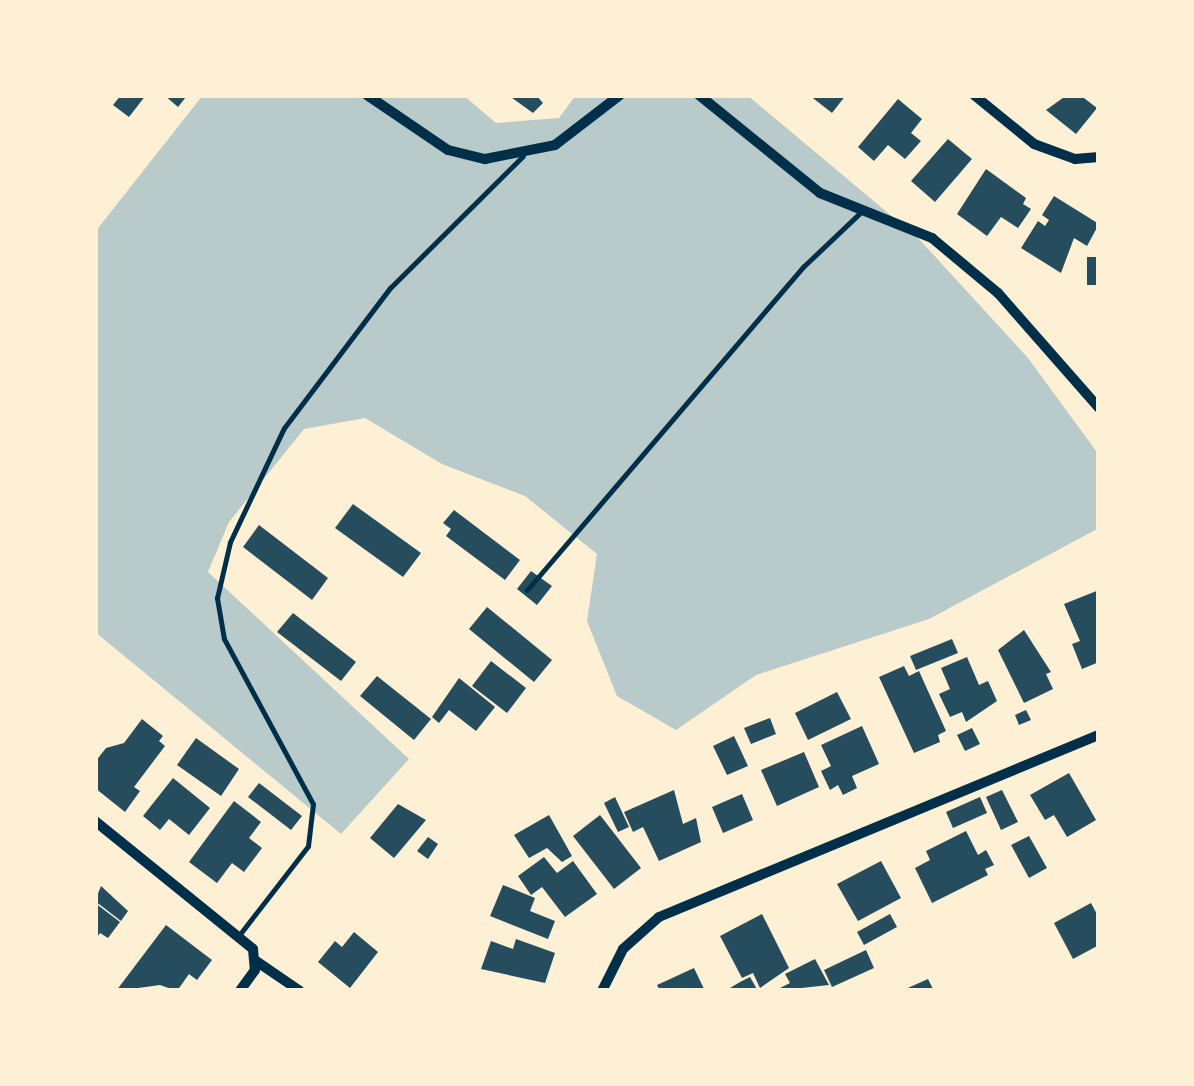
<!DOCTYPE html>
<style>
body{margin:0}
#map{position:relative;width:1194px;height:1086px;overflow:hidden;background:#fdf0d5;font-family:"Sofia Sans Condensed",sans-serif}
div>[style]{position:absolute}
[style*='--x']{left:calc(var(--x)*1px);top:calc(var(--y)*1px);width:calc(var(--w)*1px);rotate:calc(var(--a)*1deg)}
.green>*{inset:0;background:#b9caca}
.building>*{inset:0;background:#264d5e}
.service>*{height:5px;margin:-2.5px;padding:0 2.5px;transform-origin:2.5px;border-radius:2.5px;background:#003049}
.minor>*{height:10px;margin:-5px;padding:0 5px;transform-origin:5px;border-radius:5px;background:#003049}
span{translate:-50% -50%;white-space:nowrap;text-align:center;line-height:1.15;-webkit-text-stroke:8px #fdf0d5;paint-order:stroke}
.frame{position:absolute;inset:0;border:98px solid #fdf0d5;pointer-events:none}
</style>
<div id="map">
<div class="green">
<div style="clip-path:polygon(203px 95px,463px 95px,496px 123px,559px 118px,576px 95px,747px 95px,919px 239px,1028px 358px,1099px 455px,1099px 528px,929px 619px,756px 675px,676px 730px,617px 696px,587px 621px,597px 554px,525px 496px,442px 464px,365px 418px,304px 429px,229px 522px,208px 572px,409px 759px,341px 834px,95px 632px,95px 232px)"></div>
</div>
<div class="building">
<div style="clip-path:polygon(121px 95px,146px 95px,129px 117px,113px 105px)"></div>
<div style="clip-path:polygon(164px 95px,184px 95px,186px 97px,178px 107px)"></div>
<div style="clip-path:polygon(508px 95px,536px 95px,543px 103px,533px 113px)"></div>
<div style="clip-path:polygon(809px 95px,846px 95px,832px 113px)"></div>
<div style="clip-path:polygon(1067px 95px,1080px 95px,1097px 108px,1076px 134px,1046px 110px)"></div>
<div style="clip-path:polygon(898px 99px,922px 119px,911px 133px,921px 141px,905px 159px,888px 145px,874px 161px,858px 147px)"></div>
<div style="clip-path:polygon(948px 139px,972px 159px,935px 202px,911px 181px)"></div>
<div style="clip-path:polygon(986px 169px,1026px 198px,1023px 204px,1031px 209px,1018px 228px,1001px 217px,987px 236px,957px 214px)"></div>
<div style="clip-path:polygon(1054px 196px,1099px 224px,1087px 246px,1074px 238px,1061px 273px,1021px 248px,1038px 221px,1045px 226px,1049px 220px,1042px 215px)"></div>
<div style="clip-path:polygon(1087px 257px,1099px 257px,1099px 285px,1087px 285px)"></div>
<div style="clip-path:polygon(353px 504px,421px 553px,403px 577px,335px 528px)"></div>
<div style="clip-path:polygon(454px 510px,520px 560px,505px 580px,446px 536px,451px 529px,443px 523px)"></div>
<div style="clip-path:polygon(259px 525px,328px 578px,312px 600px,243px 547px)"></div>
<div style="clip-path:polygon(531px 571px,552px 586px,537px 605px,517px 589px)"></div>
<div style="clip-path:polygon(1099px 590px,1099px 662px,1082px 669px,1072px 644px,1080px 641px,1064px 604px)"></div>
<div style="clip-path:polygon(487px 607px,552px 660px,534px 682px,469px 629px)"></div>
<div style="clip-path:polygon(293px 613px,356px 662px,341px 681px,277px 632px)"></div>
<div style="clip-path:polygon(1024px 630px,1051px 672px,1046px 674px,1053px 689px,1024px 703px,998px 650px)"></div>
<div style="clip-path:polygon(952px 639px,958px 653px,916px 670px,910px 656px)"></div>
<div style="clip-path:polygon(967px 657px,979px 685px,988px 681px,997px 701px,966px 722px,962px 712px,950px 717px,939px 694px,950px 689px,941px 668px)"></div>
<div style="clip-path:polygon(491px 661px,526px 688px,507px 713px,472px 686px)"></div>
<div style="clip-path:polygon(904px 666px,909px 676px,919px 671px,946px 731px,938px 735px,940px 742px,914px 753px,879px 677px)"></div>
<div style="clip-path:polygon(377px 676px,431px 719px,414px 740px,360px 696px)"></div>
<div style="clip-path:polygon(459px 678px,495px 707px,476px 731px,449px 710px,439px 723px,432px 717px)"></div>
<div style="clip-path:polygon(837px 692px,851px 719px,808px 740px,795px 713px)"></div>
<div style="clip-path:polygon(1026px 710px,1031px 720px,1019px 725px,1015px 715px)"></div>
<div style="clip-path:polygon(770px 718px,776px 734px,751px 744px,744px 728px)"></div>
<div style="clip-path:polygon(142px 719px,163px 736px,159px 741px,165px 746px,134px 787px,140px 791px,125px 812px,95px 788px,95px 762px,106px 748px,124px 743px)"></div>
<div style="clip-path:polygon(862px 726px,879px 764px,852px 776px,857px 788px,843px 795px,838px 785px,830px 790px,821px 771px,831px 766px,821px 745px)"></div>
<div style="clip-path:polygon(972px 728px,980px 744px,965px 751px,957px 735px)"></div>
<div style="clip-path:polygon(734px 736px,748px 766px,727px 775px,713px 746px)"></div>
<div style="clip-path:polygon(196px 738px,239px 769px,221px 796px,177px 765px)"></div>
<div style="clip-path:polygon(804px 752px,819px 787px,777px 806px,761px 770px)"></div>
<div style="clip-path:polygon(1069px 773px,1096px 820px,1067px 837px,1054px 815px,1045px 820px,1030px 795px)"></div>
<div style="clip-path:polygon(173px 778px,210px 808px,189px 835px,169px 819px,160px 830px,143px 816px)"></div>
<div style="clip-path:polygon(259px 783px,302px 816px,291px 830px,248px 797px)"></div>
<div style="clip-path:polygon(674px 790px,683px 824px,696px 818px,701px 842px,659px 861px,643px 827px,633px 832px,624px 812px)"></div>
<div style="clip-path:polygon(1002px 790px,1018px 822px,1001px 830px,986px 797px)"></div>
<div style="clip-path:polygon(742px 794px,753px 820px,723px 833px,712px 807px)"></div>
<div style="clip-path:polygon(615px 797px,629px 827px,618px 832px,604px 803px)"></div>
<div style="clip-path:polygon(980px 797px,987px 813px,953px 828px,946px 812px)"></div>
<div style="clip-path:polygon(234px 801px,261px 822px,249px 838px,262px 848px,244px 872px,232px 863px,217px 883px,189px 862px)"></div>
<div style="clip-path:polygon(398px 804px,426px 820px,394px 858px,370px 838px)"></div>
<div style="clip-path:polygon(549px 815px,572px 856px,562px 862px,547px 848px,529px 858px,514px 835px)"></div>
<div style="clip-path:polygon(600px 815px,641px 868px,614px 889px,573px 836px)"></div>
<div style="clip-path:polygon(966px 831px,978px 855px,986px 850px,994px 865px,985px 869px,988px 875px,932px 903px,915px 868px,930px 860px,926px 851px)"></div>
<div style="clip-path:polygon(1029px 836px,1047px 868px,1029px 878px,1011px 845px)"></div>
<div style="clip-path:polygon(428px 837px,438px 844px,428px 859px,417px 851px)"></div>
<div style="clip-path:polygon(544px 857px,557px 873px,573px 861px,597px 894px,565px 917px,542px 887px,531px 895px,518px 876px)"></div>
<div style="clip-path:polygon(881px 861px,901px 898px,858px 921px,837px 884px)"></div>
<div style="clip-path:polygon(503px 885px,535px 898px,530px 911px,555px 921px,548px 939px,490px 916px)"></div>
<div style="clip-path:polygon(101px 886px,128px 911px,121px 921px,95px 901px)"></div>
<div style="clip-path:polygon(95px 903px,120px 922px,108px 938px,100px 933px,95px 940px)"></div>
<div style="clip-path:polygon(1091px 903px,1099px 918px,1099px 945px,1073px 959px,1054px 923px)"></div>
<div style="clip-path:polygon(762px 914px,789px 968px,760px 988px,753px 973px,742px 978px,720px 936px)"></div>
<div style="clip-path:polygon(890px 914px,897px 927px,864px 945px,857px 932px)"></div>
<div style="clip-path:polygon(166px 925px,212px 960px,197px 980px,189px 974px,177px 991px,160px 985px,116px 991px)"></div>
<div style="clip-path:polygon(354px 932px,378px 952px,350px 988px,318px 962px,335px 941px,342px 947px)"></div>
<div style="clip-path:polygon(516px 939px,555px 953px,545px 983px,481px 969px,491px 941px,513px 949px)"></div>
<div style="clip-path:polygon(866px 950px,874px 968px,832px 987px,824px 970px)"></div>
<div style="clip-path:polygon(815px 959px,829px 985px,774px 991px,790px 983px,785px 974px)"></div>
<div style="clip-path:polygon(694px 968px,705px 991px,660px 991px,657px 985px)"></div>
<div style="clip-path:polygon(750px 977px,758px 991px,725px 991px,740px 982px)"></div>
<div style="clip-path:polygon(928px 979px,934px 991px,901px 991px)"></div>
</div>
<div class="service">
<div style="--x:527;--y:590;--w:426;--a:-49.5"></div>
<div style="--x:804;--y:266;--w:79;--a:-43.5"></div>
<div style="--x:240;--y:934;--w:111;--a:-52.3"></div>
<div style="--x:308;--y:846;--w:42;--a:-83.2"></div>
<div style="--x:313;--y:804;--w:187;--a:-118.3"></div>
<div style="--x:224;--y:639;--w:42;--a:-99.7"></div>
<div style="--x:217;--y:598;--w:57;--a:-76.9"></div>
<div style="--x:230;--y:542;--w:126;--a:-64.7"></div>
<div style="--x:284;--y:428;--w:176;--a:-52.9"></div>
<div style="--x:390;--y:288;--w:187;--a:-44.8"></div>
</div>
<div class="minor">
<div style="--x:367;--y:95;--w:98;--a:34.2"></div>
<div style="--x:448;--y:150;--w:38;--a:14"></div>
<div style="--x:485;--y:159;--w:71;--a:-11.3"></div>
<div style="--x:555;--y:145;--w:82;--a:-37.6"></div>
<div style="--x:699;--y:95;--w:156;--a:39"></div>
<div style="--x:820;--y:193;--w:121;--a:21.9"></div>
<div style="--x:932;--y:238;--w:86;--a:39.8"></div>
<div style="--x:998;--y:293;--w:153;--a:48.7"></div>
<div style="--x:974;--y:95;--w:77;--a:39.2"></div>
<div style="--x:1034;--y:144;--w:44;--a:20.1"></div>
<div style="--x:1075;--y:159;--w:24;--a:-5"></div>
<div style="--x:95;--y:821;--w:203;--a:39"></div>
<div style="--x:253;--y:949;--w:21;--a:85"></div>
<div style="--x:255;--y:970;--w:26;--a:126"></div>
<div style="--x:256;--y:961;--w:53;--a:34.3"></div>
<div style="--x:602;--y:991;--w:47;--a:-63.4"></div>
<div style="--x:623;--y:949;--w:48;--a:-41.6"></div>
<div style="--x:659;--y:917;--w:476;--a:-22.5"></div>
</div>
<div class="frame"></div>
</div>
